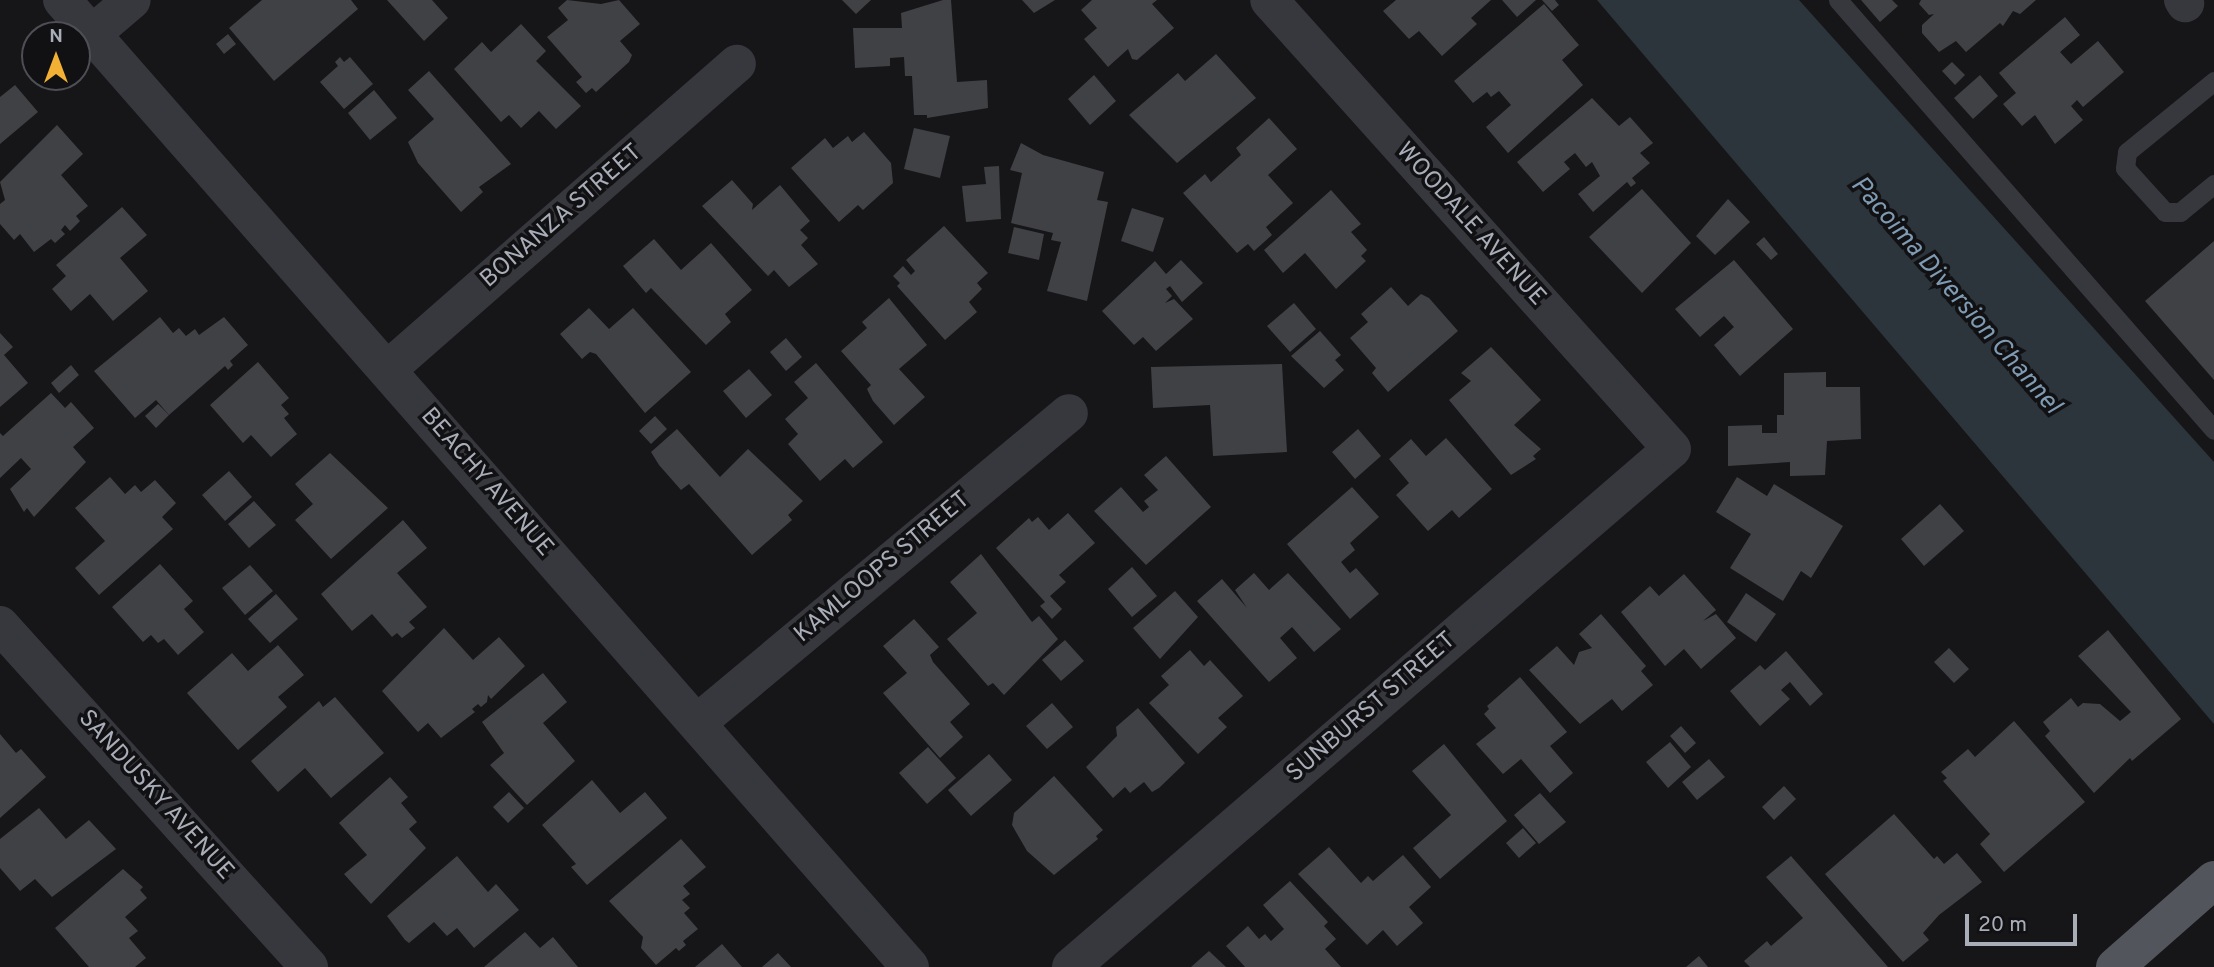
<!DOCTYPE html>
<style>
body{margin:0}
#map{position:relative;width:2214px;height:967px;overflow:hidden;background:#161618;font-family:Overpass,sans-serif}
div>[style]{position:absolute}
[style*='--x']{left:calc(var(--x)*1px);top:calc(var(--y)*1px);width:calc(var(--w)*1px);rotate:calc(var(--a)*1deg)}
.water>*{inset:0;background:#2c353c}
.building>*{inset:0;background:#404145}
.service>*{height:19px;margin:-9.5px;padding:0 9.5px;transform-origin:9.5px;border-radius:9.5px;background:#37383d}
.minor>*{height:38px;margin:-19px;padding:0 19px;transform-origin:19px;border-radius:19px;background:#37383d}
.tertiary>*{height:38px;margin:-19px;padding:0 19px;transform-origin:19px;border-radius:19px;background:#37383d}
.primary>*{height:38px;margin:-19px;padding:0 19px;transform-origin:19px;border-radius:19px;background:#53555c}
span{translate:-50% -50%;white-space:nowrap;text-align:center;line-height:1.15;-webkit-text-stroke:7px #111113;paint-order:stroke}
.street-label{font-size:24px;color:#a8adb8}
.water-label{font-size:26px;color:#7f9bb3;font-style:italic}
.north{position:absolute;left:21px;top:21px;width:70px;height:70px;box-sizing:border-box;background:#111113;border:2px solid #4d4f55;border-radius:50%;rotate:0deg;font-size:19px;font-weight:700;line-height:28px;text-align:center;color:#a8adb8}
.north::after{content:'';display:block;margin:auto;width:24px;height:32px;background:#f2b134;clip-path:polygon(50% 0,100% 100%,50% 72%,0 100%)}
.scale{position:absolute;left:1965px;top:914px;width:112px;height:32px;box-sizing:border-box;border:4px solid #a8adb8;border-top:0;padding-left:9px;font-size:21px;line-height:24px;white-space:nowrap;color:#a8adb8;-webkit-text-stroke:5px #111113;paint-order:stroke}
</style>
<div id="map">
<div class="water">
<div style="clip-path:polygon(1597px 0,1799px 0,2214px 462px,2214px 724px)"></div>
</div>
<div class="building">
<div style="clip-path:polygon(262px 0,351px 0,358px 9px,274px 81px,229px 28px)"></div>
<div style="clip-path:polygon(387px 0,432px 0,448px 18px,424px 41px)"></div>
<div style="clip-path:polygon(567px 0,601px 4px,619px 0,640px 24px,620px 41px,632px 55px,629px 62px,596px 92px,592px 88px,586px 93px,576px 82px,582px 77px,547px 37px,568px 20px,558px 8px)"></div>
<div style="clip-path:polygon(842px 0,871px 0,856px 14px)"></div>
<div style="clip-path:polygon(943px 0,951px 0,957px 82px,987px 80px,988px 108px,927px 118px,927px 115px,914px 115px,912px 76px,905px 76px,904px 57px,890px 58px,890px 66px,855px 68px,853px 28px,902px 28px,901px 13px)"></div>
<div style="clip-path:polygon(1022px 0,1055px 0,1034px 13px)"></div>
<div style="clip-path:polygon(1092px 0,1157px 0,1152px 4px,1174px 28px,1137px 60px,1132px 59px,1128px 49px,1108px 67px,1084px 39px,1097px 28px,1081px 10px)"></div>
<div style="clip-path:polygon(1396px 0,1491px 0,1471px 18px,1477px 24px,1442px 56px,1419px 31px,1409px 39px,1383px 11px)"></div>
<div style="clip-path:polygon(1502px 0,1536px 0,1517px 17px)"></div>
<div style="clip-path:polygon(1542px 0,1555px 0,1559px 5px,1552px 11px)"></div>
<div style="clip-path:polygon(1861px 0,1892px 0,1898px 6px,1880px 22px)"></div>
<div style="clip-path:polygon(1921px 0,2036px 0,2020px 14px,2013px 11px,2003px 26px,2000px 23px,1966px 52px,1956px 41px,1939px 52px,1922px 33px,1922px 25px,1934px 14px,1929px 15px,1919px 4px)"></div>
<div style="clip-path:polygon(1544px 4px,1579px 45px,1562px 60px,1583px 85px,1508px 153px,1486px 127px,1511px 105px,1499px 91px,1491px 97px,1487px 92px,1473px 103px,1454px 81px)"></div>
<div style="clip-path:polygon(2065px 17px,2080px 35px,2060px 52px,2071px 64px,2098px 41px,2124px 72px,2083px 107px,2077px 100px,2071px 106px,2083px 120px,2055px 144px,2035px 115px,2022px 126px,2003px 104px,2016px 93px,1999px 73px)"></div>
<div style="clip-path:polygon(521px 24px,546px 51px,536px 61px,581px 106px,556px 129px,539px 111px,521px 128px,509px 115px,501px 122px,454px 69px,482px 42px,491px 52px)"></div>
<div style="clip-path:polygon(228px 34px,236px 44px,224px 54px,216px 44px)"></div>
<div style="clip-path:polygon(1216px 54px,1256px 98px,1177px 163px,1129px 115px,1178px 73px,1185px 81px)"></div>
<div style="clip-path:polygon(340px 57px,344px 62px,350px 57px,373px 84px,344px 109px,320px 82px,338px 66px,335px 62px)"></div>
<div style="clip-path:polygon(1952px 62px,1965px 75px,1955px 85px,1942px 71px)"></div>
<div style="clip-path:polygon(429px 71px,511px 164px,479px 187px,483px 192px,461px 212px,418px 163px,408px 142px,434px 119px,408px 90px)"></div>
<div style="clip-path:polygon(1094px 75px,1116px 101px,1090px 125px,1068px 99px)"></div>
<div style="clip-path:polygon(1980px 75px,1998px 96px,1973px 119px,1954px 98px)"></div>
<div style="clip-path:polygon(15px 85px,38px 112px,0 144px,0 97px)"></div>
<div style="clip-path:polygon(374px 90px,397px 118px,370px 140px,348px 113px)"></div>
<div style="clip-path:polygon(1592px 98px,1619px 126px,1630px 117px,1653px 143px,1640px 153px,1650px 163px,1632px 178px,1636px 183px,1631px 187px,1627px 182px,1593px 212px,1578px 194px,1600px 176px,1592px 162px,1586px 167px,1575px 153px,1564px 162px,1570px 169px,1543px 192px,1517px 162px)"></div>
<div style="clip-path:polygon(1269px 118px,1297px 149px,1268px 175px,1293px 203px,1266px 227px,1272px 235px,1254px 251px,1248px 244px,1237px 253px,1183px 193px,1205px 174px,1211px 182px,1241px 155px,1236px 148px)"></div>
<div style="clip-path:polygon(57px 125px,83px 154px,61px 175px,88px 206px,76px 216px,80px 221px,70px 231px,65px 225px,61px 230px,65px 234px,55px 243px,51px 239px,34px 252px,20px 234px,14px 240px,0 224px,0 204px,5px 200px,0 182px)"></div>
<div style="clip-path:polygon(914px 128px,950px 136px,940px 178px,904px 169px)"></div>
<div style="clip-path:polygon(864px 132px,891px 163px,893px 183px,863px 210px,858px 205px,839px 222px,791px 168px,825px 138px,833px 148px,848px 136px,852px 142px)"></div>
<div style="clip-path:polygon(1021px 143px,1043px 155px,1104px 172px,1097px 200px,1108px 202px,1087px 301px,1047px 291px,1061px 242px,1051px 240px,1053px 233px,1011px 223px,1022px 173px,1010px 170px)"></div>
<div style="clip-path:polygon(999px 166px,1001px 219px,966px 222px,962px 186px,986px 184px,984px 167px)"></div>
<div style="clip-path:polygon(732px 180px,753px 204px,752px 210px,780px 185px,810px 221px,800px 230px,808px 238px,801px 245px,818px 264px,789px 287px,774px 270px,768px 276px,702px 206px)"></div>
<div style="clip-path:polygon(1642px 189px,1691px 243px,1642px 293px,1589px 237px)"></div>
<div style="clip-path:polygon(1331px 190px,1361px 224px,1351px 232px,1367px 250px,1361px 256px,1366px 261px,1336px 289px,1305px 253px,1283px 273px,1264px 250px)"></div>
<div style="clip-path:polygon(1728px 199px,1750px 222px,1715px 255px,1696px 236px)"></div>
<div style="clip-path:polygon(122px 207px,147px 235px,120px 258px,148px 291px,113px 321px,90px 294px,71px 311px,52px 289px,66px 276px,56px 265px)"></div>
<div style="clip-path:polygon(1132px 208px,1164px 218px,1153px 252px,1121px 241px)"></div>
<div style="clip-path:polygon(944px 226px,988px 273px,977px 283px,982px 289px,969px 302px,977px 312px,945px 340px,897px 286px,900px 283px,893px 276px,903px 266px,911px 275px,915px 271px,906px 260px)"></div>
<div style="clip-path:polygon(1014px 227px,1044px 234px,1039px 260px,1008px 253px)"></div>
<div style="clip-path:polygon(1764px 237px,1778px 254px,1771px 260px,1756px 244px)"></div>
<div style="clip-path:polygon(654px 239px,681px 270px,711px 243px,752px 290px,725px 314px,731px 322px,706px 345px,651px 288px,646px 293px,623px 266px)"></div>
<div style="clip-path:polygon(2214px 241px,2214px 380px,2145px 301px)"></div>
<div style="clip-path:polygon(1181px 260px,1203px 283px,1182px 302px,1170px 286px,1166px 289px,1172px 296px,1165px 303px,1174px 299px,1193px 319px,1156px 351px,1143px 337px,1134px 345px,1102px 311px,1155px 261px,1166px 274px)"></div>
<div style="clip-path:polygon(1734px 260px,1793px 329px,1740px 376px,1714px 345px,1734px 327px,1724px 316px,1700px 337px,1675px 309px)"></div>
<div style="clip-path:polygon(1391px 287px,1408px 306px,1421px 294px,1429px 298px,1458px 331px,1388px 392px,1372px 373px,1376px 368px,1350px 338px,1368px 322px,1361px 314px)"></div>
<div style="clip-path:polygon(889px 298px,927px 345px,899px 369px,925px 397px,894px 425px,873px 401px,867px 389px,871px 385px,841px 351px,867px 328px,862px 322px)"></div>
<div style="clip-path:polygon(1294px 303px,1316px 329px,1290px 352px,1267px 326px)"></div>
<div style="clip-path:polygon(589px 308px,609px 329px,633px 308px,691px 372px,645px 413px,596px 354px,590px 352px,582px 359px,560px 334px)"></div>
<div style="clip-path:polygon(160px 317px,173px 333px,179px 328px,186px 336px,195px 329px,199px 335px,224px 317px,248px 345px,230px 361px,233px 365px,228px 370px,225px 366px,169px 415px,156px 400px,135px 418px,94px 371px)"></div>
<div style="clip-path:polygon(1320px 331px,1341px 355px,1335px 360px,1344px 370px,1324px 388px,1291px 356px)"></div>
<div style="clip-path:polygon(0 333px,13px 347px,4px 355px,28px 383px,0 407px)"></div>
<div style="clip-path:polygon(786px 338px,802px 357px,786px 371px,770px 352px)"></div>
<div style="clip-path:polygon(1491px 347px,1541px 400px,1514px 425px,1541px 449px,1533px 456px,1536px 459px,1511px 475px,1449px 400px,1471px 381px,1461px 373px)"></div>
<div style="clip-path:polygon(258px 362px,289px 398px,281px 405px,289px 414px,284px 418px,297px 434px,271px 457px,251px 435px,243px 443px,210px 405px)"></div>
<div style="clip-path:polygon(816px 363px,883px 442px,853px 468px,845px 459px,820px 481px,788px 444px,798px 434px,785px 419px,808px 398px,794px 382px)"></div>
<div style="clip-path:polygon(1282px 364px,1287px 452px,1213px 456px,1210px 405px,1153px 408px,1151px 367px)"></div>
<div style="clip-path:polygon(71px 365px,79px 375px,59px 393px,51px 383px)"></div>
<div style="clip-path:polygon(749px 369px,772px 395px,746px 418px,723px 391px)"></div>
<div style="clip-path:polygon(1826px 372px,1826px 387px,1860px 387px,1861px 439px,1827px 441px,1825px 475px,1790px 476px,1790px 462px,1728px 466px,1728px 426px,1762px 425px,1762px 433px,1777px 433px,1777px 415px,1784px 415px,1784px 373px)"></div>
<div style="clip-path:polygon(51px 393px,65px 408px,71px 402px,94px 428px,73px 447px,86px 462px,34px 517px,27px 508px,24px 512px,10px 489px,31px 469px,21px 458px,0 478px,0 433px,3px 436px)"></div>
<div style="clip-path:polygon(158px 404px,169px 415px,156px 428px,145px 416px)"></div>
<div style="clip-path:polygon(655px 416px,667px 429px,651px 444px,639px 431px)"></div>
<div style="clip-path:polygon(677px 429px,720px 477px,748px 449px,803px 501px,788px 515px,792px 520px,752px 555px,689px 484px,681px 490px,659px 465px,651px 452px)"></div>
<div style="clip-path:polygon(1358px 429px,1381px 456px,1355px 479px,1332px 452px)"></div>
<div style="clip-path:polygon(1446px 438px,1492px 489px,1459px 518px,1452px 510px,1428px 531px,1396px 495px,1409px 483px,1389px 459px,1411px 439px,1426px 456px)"></div>
<div style="clip-path:polygon(330px 453px,388px 508px,331px 559px,295px 520px,313px 504px,295px 484px)"></div>
<div style="clip-path:polygon(1166px 456px,1211px 507px,1146px 565px,1094px 511px,1121px 487px,1143px 512px,1149px 507px,1144px 501px,1158px 490px,1144px 475px)"></div>
<div style="clip-path:polygon(229px 471px,252px 497px,225px 521px,202px 495px)"></div>
<div style="clip-path:polygon(110px 477px,125px 494px,135px 485px,141px 492px,155px 480px,176px 503px,162px 517px,173px 529px,99px 595px,75px 568px,105px 541px,75px 508px)"></div>
<div style="clip-path:polygon(1737px 477px,1767px 496px,1774px 484px,1843px 526px,1811px 578px,1801px 571px,1783px 601px,1730px 568px,1751px 534px,1716px 512px)"></div>
<div style="clip-path:polygon(1352px 487px,1379px 517px,1350px 543px,1355px 550px,1341px 562px,1350px 573px,1356px 568px,1379px 594px,1350px 619px,1287px 544px)"></div>
<div style="clip-path:polygon(254px 501px,276px 525px,249px 548px,228px 524px)"></div>
<div style="clip-path:polygon(1940px 504px,1964px 531px,1924px 566px,1901px 539px)"></div>
<div style="clip-path:polygon(1068px 513px,1095px 543px,1059px 575px,1066px 582px,1050px 596px,1062px 609px,1052px 619px,1040px 606px,1045px 602px,996px 548px,1029px 518px,1032px 522px,1038px 517px,1049px 530px)"></div>
<div style="clip-path:polygon(403px 520px,427px 548px,397px 573px,427px 607px,409px 622px,415px 628px,402px 638px,397px 633px,392px 637px,372px 614px,352px 631px,321px 594px)"></div>
<div style="clip-path:polygon(981px 554px,1032px 622px,1039px 616px,1058px 639px,1004px 695px,993px 683px,988px 686px,947px 639px,977px 613px,950px 582px)"></div>
<div style="clip-path:polygon(160px 564px,193px 601px,184px 609px,204px 632px,178px 655px,164px 639px,158px 643px,151px 635px,143px 642px,112px 607px)"></div>
<div style="clip-path:polygon(250px 565px,273px 591px,245px 615px,222px 588px)"></div>
<div style="clip-path:polygon(1132px 567px,1157px 596px,1132px 617px,1108px 589px)"></div>
<div style="clip-path:polygon(1254px 573px,1269px 590px,1288px 573px,1341px 629px,1314px 652px,1292px 627px,1280px 638px,1297px 658px,1269px 682px,1197px 601px,1222px 579px,1247px 608px,1235px 590px)"></div>
<div style="clip-path:polygon(1684px 574px,1716px 610px,1703px 621px,1716px 614px,1736px 638px,1701px 669px,1684px 649px,1665px 666px,1621px 612px,1650px 586px,1659px 596px)"></div>
<div style="clip-path:polygon(1175px 591px,1198px 617px,1160px 659px,1133px 628px)"></div>
<div style="clip-path:polygon(1746px 593px,1776px 614px,1756px 642px,1727px 622px)"></div>
<div style="clip-path:polygon(276px 594px,298px 619px,270px 643px,248px 619px)"></div>
<div style="clip-path:polygon(1601px 614px,1646px 666px,1641px 671px,1653px 685px,1622px 711px,1612px 699px,1580px 724px,1529px 670px,1557px 646px,1574px 665px,1579px 652px,1592px 648px,1579px 634px)"></div>
<div style="clip-path:polygon(914px 619px,939px 647px,930px 655px,933px 662px,970px 704px,950px 722px,963px 737px,940px 758px,883px 693px,907px 673px,883px 646px)"></div>
<div style="clip-path:polygon(444px 628px,473px 660px,499px 637px,525px 666px,491px 699px,488px 695px,487px 702px,481px 707px,478px 704px,472px 709px,475px 712px,441px 738px,428px 723px,418px 732px,382px 691px)"></div>
<div style="clip-path:polygon(2108px 630px,2181px 719px,2132px 761px,2130px 758px,2094px 793px,2045px 736px,2050px 731px,2043px 722px,2071px 698px,2078px 707px,2083px 703px,2100px 704px,2120px 721px,2131px 712px,2078px 656px)"></div>
<div style="clip-path:polygon(1065px 640px,1084px 661px,1061px 681px,1042px 660px)"></div>
<div style="clip-path:polygon(278px 645px,304px 675px,278px 697px,287px 707px,238px 750px,187px 693px,232px 653px,248px 671px)"></div>
<div style="clip-path:polygon(1949px 648px,1969px 669px,1954px 683px,1934px 662px)"></div>
<div style="clip-path:polygon(1190px 650px,1204px 666px,1210px 660px,1243px 696px,1218px 718px,1227px 727px,1198px 754px,1149px 703px,1169px 685px,1161px 676px)"></div>
<div style="clip-path:polygon(1786px 651px,1823px 694px,1810px 706px,1790px 682px,1781px 690px,1790px 699px,1760px 726px,1730px 691px,1760px 665px,1765px 670px)"></div>
<div style="clip-path:polygon(543px 673px,567px 702px,543px 723px,575px 761px,527px 805px,490px 765px,504px 753px,482px 722px)"></div>
<div style="clip-path:polygon(1520px 677px,1567px 732px,1550px 746px,1573px 773px,1550px 793px,1521px 759px,1503px 774px,1476px 744px,1496px 728px,1484px 714px,1489px 709px,1487px 706px)"></div>
<div style="clip-path:polygon(335px 697px,384px 753px,331px 798px,305px 768px,278px 792px,251px 761px,319px 701px,323px 707px)"></div>
<div style="clip-path:polygon(1052px 703px,1073px 727px,1047px 749px,1026px 726px)"></div>
<div style="clip-path:polygon(1138px 708px,1185px 763px,1159px 788px,1152px 792px,1144px 782px,1130px 793px,1125px 787px,1113px 798px,1086px 767px,1117px 736px,1116px 727px)"></div>
<div style="clip-path:polygon(2014px 721px,2085px 802px,2004px 872px,1980px 844px,1990px 834px,1943px 781px,1947px 778px,1941px 772px,1968px 749px,1975px 757px)"></div>
<div style="clip-path:polygon(1681px 726px,1696px 743px,1685px 753px,1670px 736px)"></div>
<div style="clip-path:polygon(0 734px,16px 753px,21px 749px,46px 777px,0 818px)"></div>
<div style="clip-path:polygon(1670px 742px,1691px 767px,1668px 788px,1646px 762px)"></div>
<div style="clip-path:polygon(1444px 744px,1507px 821px,1440px 879px,1413px 848px,1451px 815px,1412px 771px)"></div>
<div style="clip-path:polygon(928px 747px,956px 778px,927px 804px,899px 773px)"></div>
<div style="clip-path:polygon(989px 754px,1012px 780px,971px 816px,948px 790px)"></div>
<div style="clip-path:polygon(1709px 759px,1725px 777px,1697px 800px,1682px 782px)"></div>
<div style="clip-path:polygon(1054px 776px,1103px 830px,1096px 836px,1098px 839px,1054px 875px,1027px 851px,1012px 825px,1014px 813px)"></div>
<div style="clip-path:polygon(390px 777px,408px 797px,401px 803px,417px 822px,409px 829px,426px 848px,371px 904px,344px 874px,367px 855px,339px 823px)"></div>
<div style="clip-path:polygon(592px 780px,620px 813px,645px 792px,667px 818px,587px 885px,571px 867px,576px 864px,542px 825px)"></div>
<div style="clip-path:polygon(1784px 786px,1796px 799px,1774px 820px,1762px 807px)"></div>
<div style="clip-path:polygon(509px 792px,524px 808px,508px 823px,493px 807px)"></div>
<div style="clip-path:polygon(1540px 793px,1566px 822px,1539px 844px,1514px 815px)"></div>
<div style="clip-path:polygon(39px 808px,66px 839px,89px 820px,116px 849px,52px 897px,35px 879px,20px 891px,0 868px,0 839px)"></div>
<div style="clip-path:polygon(1894px 814px,1934px 859px,1937px 856px,1944px 864px,1957px 853px,1982px 882px,1939px 915px,1923px 933px,1929px 940px,1903px 962px,1825px 874px)"></div>
<div style="clip-path:polygon(1523px 828px,1536px 843px,1519px 858px,1506px 843px)"></div>
<div style="clip-path:polygon(681px 839px,706px 867px,683px 886px,690px 894px,682px 900px,690px 908px,684px 913px,698px 929px,683px 941px,686px 945px,679px 951px,676px 948px,656px 965px,641px 948px,643px 937px,609px 901px)"></div>
<div style="clip-path:polygon(1329px 847px,1361px 883px,1368px 876px,1373px 881px,1403px 855px,1431px 887px,1409px 907px,1423px 923px,1397px 946px,1383px 930px,1367px 945px,1298px 874px)"></div>
<div style="clip-path:polygon(457px 856px,488px 892px,496px 884px,519px 910px,474px 948px,457px 928px,447px 936px,434px 922px,409px 943px,405px 940px,387px 916px)"></div>
<div style="clip-path:polygon(1791px 856px,1888px 967px,1750px 967px,1744px 961px,1767px 941px,1771px 946px,1803px 918px,1766px 877px)"></div>
<div style="clip-path:polygon(123px 869px,143px 887px,140px 890px,147px 898px,125px 917px,138px 931px,129px 938px,146px 958px,135px 967px,89px 967px,55px 928px)"></div>
<div style="clip-path:polygon(1290px 881px,1328px 922px,1324px 926px,1336px 939px,1325px 949px,1341px 967px,1245px 967px,1226px 946px,1248px 926px,1259px 939px,1265px 934px,1271px 941px,1284px 929px,1263px 905px)"></div>
<div style="clip-path:polygon(525px 932px,540px 948px,553px 937px,578px 967px,484px 967px)"></div>
<div style="clip-path:polygon(722px 944px,742px 967px,695px 967px)"></div>
<div style="clip-path:polygon(1209px 951px,1226px 967px,1191px 967px)"></div>
<div style="clip-path:polygon(778px 953px,791px 967px,762px 967px)"></div>
<div style="clip-path:polygon(1699px 956px,1708px 967px,1686px 967px)"></div>
</div>
<div class="service">
<div style="--x:1838;--y:0;--w:571;--a:48.83"></div>
<div style="--x:2214;--y:81;--w:112;--a:140.8"></div>
<div style="--x:2127;--y:152;--w:16;--a:97"></div>
<div style="--x:2125;--y:168;--w:59;--a:47.7"></div>
<div style="--x:2165;--y:212;--w:15;--a:0"></div>
<div style="--x:2180;--y:212;--w:44;--a:-39.5"></div>
</div>
<div class="minor">
<div style="--x:2183;--y:0;--w:4;--a:56"></div>
<div style="--x:92;--y:34;--w:52;--a:-40.4"></div>
<div style="--x:387;--y:370;--w:465;--a:-41.2"></div>
<div style="--x:0;--y:625;--w:461;--a:47.9"></div>
<div style="--x:697;--y:723;--w:484;--a:-39.8"></div>
<div style="--x:1071;--y:967;--w:793;--a:-40.76"></div>
<div style="--x:1672;--y:449;--w:603;--a:-131.91"></div>
</div>
<div class="tertiary">
<div style="--x:62;--y:0;--w:1286;--a:48.75"></div>
</div>
<div class="primary">
<div style="--x:2115;--y:967;--w:132;--a:-41.3"></div>
</div>
<div class="street-label">
<span style="left:562px;top:217px;rotate:-41deg">BONANZA STREET</span>
<span style="left:1470px;top:225px;rotate:48deg">WOODALE AVENUE</span>
<span style="left:486px;top:483px;rotate:49deg">BEACHY AVENUE</span>
<span style="left:883px;top:568px;rotate:-40deg">KAMLOOPS STREET</span>
<span style="left:1372px;top:708px;rotate:-41deg">SUNBURST STREET</span>
<span style="left:155px;top:796px;rotate:48deg">SANDUSKY AVENUE</span>
</div>
<div class="water-label">
<span style="left:1955px;top:296px;rotate:49deg">Pacoima Diversion Channel</span>
</div>
<div class="north">N</div>
<div class="scale">20 m</div>
</div>
